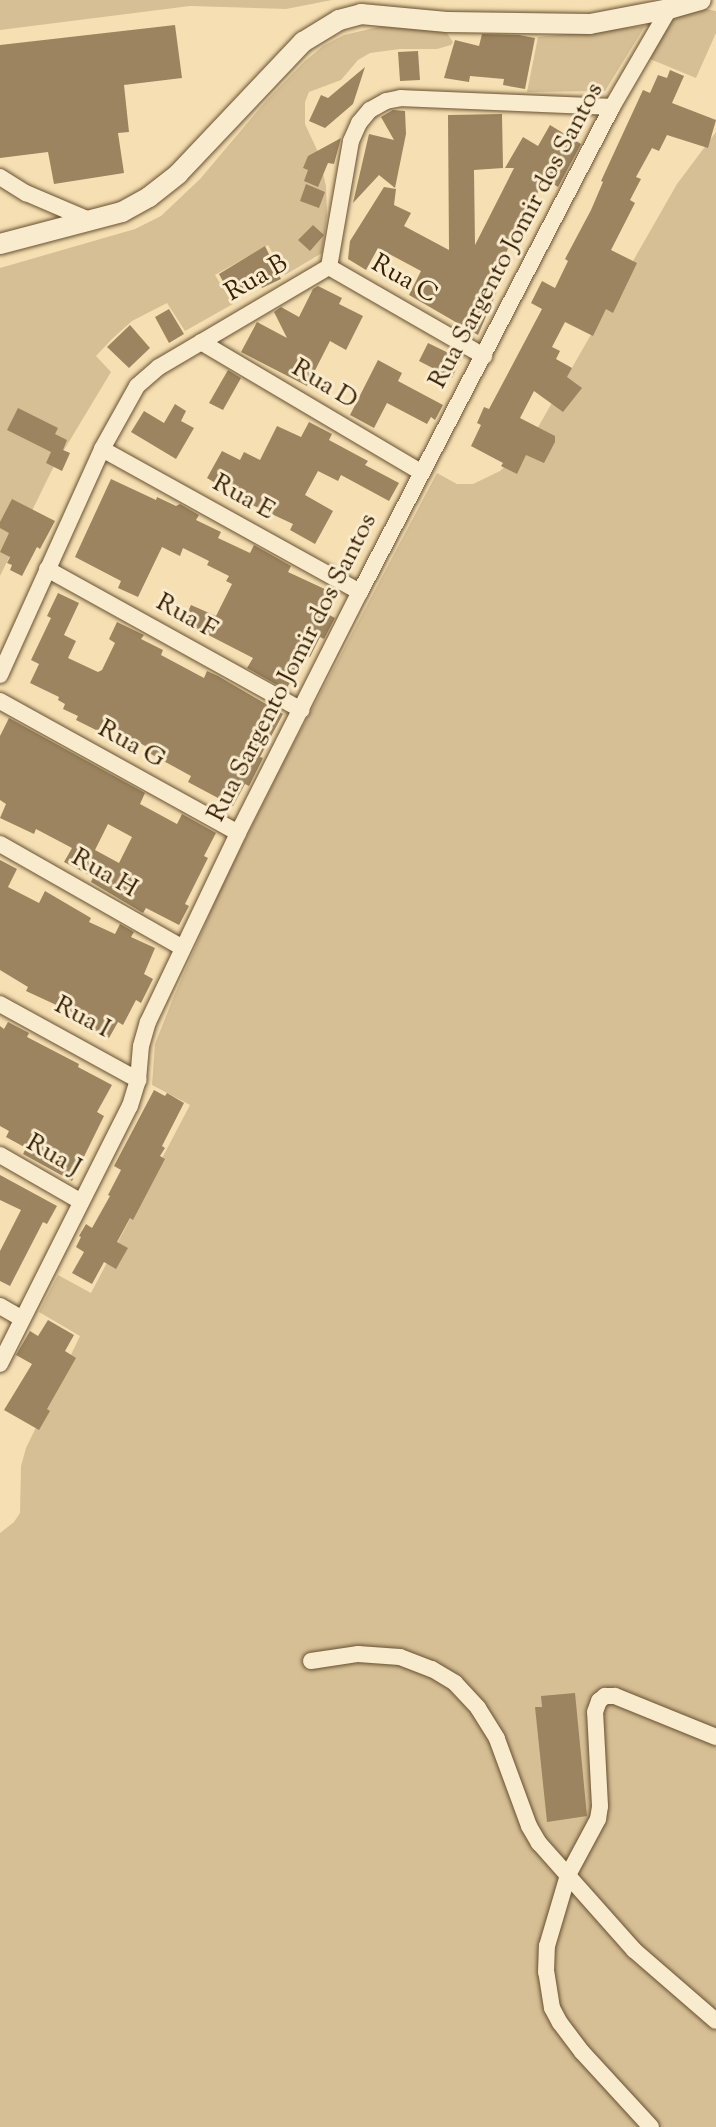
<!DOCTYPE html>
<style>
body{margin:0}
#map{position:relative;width:716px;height:2127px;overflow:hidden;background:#f6e0b3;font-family:"Sorts Mill Goudy",serif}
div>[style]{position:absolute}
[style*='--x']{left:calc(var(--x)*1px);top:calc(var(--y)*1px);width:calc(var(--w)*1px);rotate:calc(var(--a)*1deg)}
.green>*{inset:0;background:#d6bf95}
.building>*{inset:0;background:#9b845f}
.roads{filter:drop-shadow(0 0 2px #685030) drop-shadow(0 0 2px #685030)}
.minor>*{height:16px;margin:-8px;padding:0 8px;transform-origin:8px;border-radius:8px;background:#f9ebce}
.tertiary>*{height:20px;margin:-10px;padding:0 10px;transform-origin:10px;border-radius:10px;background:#f9ebce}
span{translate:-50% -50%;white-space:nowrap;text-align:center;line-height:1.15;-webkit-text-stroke:6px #f9ebce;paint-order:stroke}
.street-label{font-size:26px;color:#392004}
</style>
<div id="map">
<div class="green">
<div style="clip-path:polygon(0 0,332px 0,286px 9px,190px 6px,0 30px)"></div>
<div style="clip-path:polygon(701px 8px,716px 11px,716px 33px,696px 78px,650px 59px,666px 25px,683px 13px)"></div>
<div style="clip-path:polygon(387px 25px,445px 30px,453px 42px,451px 45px,437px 49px,400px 49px,370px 53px,358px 60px,341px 80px,309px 92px,305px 102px,305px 124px,318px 152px,326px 186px,327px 216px,322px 253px,285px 275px,268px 245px,215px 275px,233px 304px,185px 331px,167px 303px,132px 321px,113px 338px,96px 356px,111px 372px,52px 470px,0 576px,0 268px,135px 229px,161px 216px,200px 179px,266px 101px,305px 61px,323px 46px,344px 35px)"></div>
<div style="clip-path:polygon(645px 26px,605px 91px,527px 92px,538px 37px)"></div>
<div style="clip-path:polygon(716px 132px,716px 2127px,0 2127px,0 1533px,14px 1522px,20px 1513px,21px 1466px,26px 1448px,80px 1336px,39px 1312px,58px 1275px,91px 1293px,190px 1105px,152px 1085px,155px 1044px,174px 996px,222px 886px,285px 760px,437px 473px,457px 484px,473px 484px,500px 471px,529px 443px,677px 184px)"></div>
</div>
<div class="building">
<div style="clip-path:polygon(175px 25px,182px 78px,124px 85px,129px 132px,118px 133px,124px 173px,54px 184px,48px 152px,0 158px,0 45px)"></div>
<div style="clip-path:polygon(482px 34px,519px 35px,535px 38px,525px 89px,503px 85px,504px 79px,470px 76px,469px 82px,444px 78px,455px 40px,479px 46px)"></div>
<div style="clip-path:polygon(418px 51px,420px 80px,400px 81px,398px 52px)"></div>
<div style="clip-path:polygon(365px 67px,353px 104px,325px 128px,309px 121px,321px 95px,328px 98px)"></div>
<div style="clip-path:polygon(670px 70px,684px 76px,672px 103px,716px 120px,708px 148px,667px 135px,659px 151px,652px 148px,636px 177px,641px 179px,630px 200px,635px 203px,611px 250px,637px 263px,613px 313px,606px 309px,593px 336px,565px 322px,552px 347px,560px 351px,556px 359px,572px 368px,567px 377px,582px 388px,563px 412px,534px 391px,520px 418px,555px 436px,555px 442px,544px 463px,526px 455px,517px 474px,501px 466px,503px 463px,471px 446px,481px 425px,477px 423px,484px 407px,489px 409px,542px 309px,531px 303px,542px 281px,555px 288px,568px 261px,565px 259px,591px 210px,603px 182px,601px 181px,643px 90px,650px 93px,658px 75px,667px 78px)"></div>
<div style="clip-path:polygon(393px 110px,405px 111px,406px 134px,395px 188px,379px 175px,353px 203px,369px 134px,394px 140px,381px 117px)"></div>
<div style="clip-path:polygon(502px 114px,503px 168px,474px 170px,475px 245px,514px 168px,505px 168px,523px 137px,538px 146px,550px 125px,581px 144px,558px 187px,545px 179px,521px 225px,519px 224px,495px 278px,501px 282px,478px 335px,409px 295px,421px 271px,378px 248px,366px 270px,348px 259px,350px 241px,384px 187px,396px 189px,394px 205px,411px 213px,404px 226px,449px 250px,448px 115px)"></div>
<div style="clip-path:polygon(341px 138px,334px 164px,328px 163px,318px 187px,304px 181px,308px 170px,303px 168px,308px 156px)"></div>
<div style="clip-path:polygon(306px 184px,325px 192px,319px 208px,300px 201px)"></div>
<div style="clip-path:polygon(313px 225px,324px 235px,310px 251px,298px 240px)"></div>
<div style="clip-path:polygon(265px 246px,281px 279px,262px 288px,260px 284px,232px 298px,219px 274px)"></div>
<div style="clip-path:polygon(318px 286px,342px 298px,339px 304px,363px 316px,346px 350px,330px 341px,307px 386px,241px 352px,257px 322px,287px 338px,274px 312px,281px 307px,299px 317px,313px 289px)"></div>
<div style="clip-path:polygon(169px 309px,184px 334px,169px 343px,155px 317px)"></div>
<div style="clip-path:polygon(130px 325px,150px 348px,129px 368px,107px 347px)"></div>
<div style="clip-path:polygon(428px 343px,461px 359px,452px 378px,419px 361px)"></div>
<div style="clip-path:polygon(378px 360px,402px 373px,398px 381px,443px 405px,435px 420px,431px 417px,427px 424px,387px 403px,374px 428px,350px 415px)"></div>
<div style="clip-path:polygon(228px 370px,241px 378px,223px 410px,209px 403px)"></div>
<div style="clip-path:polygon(175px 404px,186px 411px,181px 421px,194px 428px,176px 459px,131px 432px,144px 411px,164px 423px)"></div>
<div style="clip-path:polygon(18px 408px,58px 428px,55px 434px,67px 440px,63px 450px,70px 453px,62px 471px,46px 463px,51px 452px,7px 430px)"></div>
<div style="clip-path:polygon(309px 422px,332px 434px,329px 440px,368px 461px,365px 465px,399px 483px,389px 501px,341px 475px,338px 481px,318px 471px,305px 495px,333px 511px,315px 544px,290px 530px,293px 524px,248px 503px,251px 498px,224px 483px,222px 487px,207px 478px,222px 451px,240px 460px,244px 452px,260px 460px,277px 426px,301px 437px)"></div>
<div style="clip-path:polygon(111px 479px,156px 500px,157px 497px,176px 506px,180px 504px,199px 515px,196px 520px,221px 532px,218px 538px,250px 553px,254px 545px,291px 566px,288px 572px,329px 591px,320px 610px,335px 618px,324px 639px,320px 637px,310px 657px,306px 655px,301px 661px,286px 690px,247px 668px,253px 658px,183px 622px,191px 605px,216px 616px,232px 584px,226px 581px,229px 576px,207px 565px,209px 561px,183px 548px,180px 556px,162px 547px,138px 597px,118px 588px,121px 581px,75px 557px)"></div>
<div style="clip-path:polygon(12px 499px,55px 521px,40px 549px,37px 547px,22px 576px,10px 570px,12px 565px,7px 563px,10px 557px,0 552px,9px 533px,0 528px,0 522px)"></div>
<div style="clip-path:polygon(58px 593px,79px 603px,64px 635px,76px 641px,68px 658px,98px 672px,102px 670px,115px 643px,109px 639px,117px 622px,144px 635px,141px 639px,163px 650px,161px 655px,204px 678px,207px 671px,218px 676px,283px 714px,260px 757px,263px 758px,249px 786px,245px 784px,233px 806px,188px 782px,191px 776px,149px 753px,151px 749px,104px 724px,100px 732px,76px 720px,78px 716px,63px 709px,65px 704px,58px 700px,59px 697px,30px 683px,39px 664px,31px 660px,51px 618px,47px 616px)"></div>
<div style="clip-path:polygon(evenodd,9px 718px,145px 793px,140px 804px,177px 824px,182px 814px,216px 833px,204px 856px,208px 858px,185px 904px,189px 906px,179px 925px,146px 908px,143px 913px,91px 882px,93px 877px,64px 862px,72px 848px,36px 829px,34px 834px,0 818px,6px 804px,0 800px,0 736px,9px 718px,108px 824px,132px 837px,119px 863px,95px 850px,108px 824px)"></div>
<div style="clip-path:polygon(0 860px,17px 869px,8px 887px,39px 903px,45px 891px,91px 918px,89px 922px,115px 934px,120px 924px,134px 932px,131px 937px,155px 948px,144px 974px,153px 979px,141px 1003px,136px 1000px,123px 1025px,118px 1022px,109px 1038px,94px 1030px,92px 1026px,93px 1022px,26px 991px,28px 987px,0 970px)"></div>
<div style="clip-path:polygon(8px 1022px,29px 1033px,27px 1037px,79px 1064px,78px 1067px,112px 1085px,97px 1112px,104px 1116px,72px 1181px,23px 1154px,26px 1148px,6px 1137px,9px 1131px,0 1126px,0 1026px,4px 1029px)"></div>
<div style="clip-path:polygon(154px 1090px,165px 1096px,167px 1093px,184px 1103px,162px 1146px,165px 1148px,160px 1156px,165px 1159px,133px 1220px,130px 1218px,117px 1242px,128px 1248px,116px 1269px,104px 1262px,92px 1284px,72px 1273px,84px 1252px,76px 1247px,81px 1237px,79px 1236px,86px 1224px,92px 1228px,110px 1196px,108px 1195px,121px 1170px,114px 1166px)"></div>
<div style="clip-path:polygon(0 1175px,57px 1206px,47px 1224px,43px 1222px,10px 1286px,0 1281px,0 1251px,21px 1210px,0 1200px)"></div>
<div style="clip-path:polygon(48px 1320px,74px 1335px,65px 1351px,76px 1358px,47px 1409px,50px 1411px,39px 1430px,4px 1410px,32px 1364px,16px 1355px,30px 1331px,38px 1336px)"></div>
<div style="clip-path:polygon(575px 1693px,587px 1816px,547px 1822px,535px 1707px,542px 1707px,541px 1696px)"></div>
</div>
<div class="roads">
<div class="minor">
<div style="--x:0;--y:177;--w:31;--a:32"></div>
<div style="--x:26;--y:193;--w:69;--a:23.2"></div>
<div style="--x:329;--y:267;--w:179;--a:29.9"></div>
<div style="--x:201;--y:342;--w:256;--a:30.6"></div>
<div style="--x:102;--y:449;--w:295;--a:29"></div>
<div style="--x:47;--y:569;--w:291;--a:29"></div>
<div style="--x:0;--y:675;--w:248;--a:-65.7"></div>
<div style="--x:102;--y:449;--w:72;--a:-60.9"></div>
<div style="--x:137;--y:386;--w:29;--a:-41"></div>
<div style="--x:159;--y:367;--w:197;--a:-30.5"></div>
<div style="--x:329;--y:267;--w:128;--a:-80.1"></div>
<div style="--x:351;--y:141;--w:20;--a:-66"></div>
<div style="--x:359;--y:123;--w:17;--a:-50"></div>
<div style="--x:370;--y:110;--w:18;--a:-29"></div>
<div style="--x:386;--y:101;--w:15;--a:-11"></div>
<div style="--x:401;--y:98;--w:211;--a:2.4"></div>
<div style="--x:0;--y:701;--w:272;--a:29"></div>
<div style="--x:0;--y:844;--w:210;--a:29.6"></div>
<div style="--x:0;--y:1004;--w:158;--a:28.8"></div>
<div style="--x:0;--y:1155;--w:92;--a:29.9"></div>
<div style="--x:0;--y:1306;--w:24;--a:30"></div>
<div style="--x:0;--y:1364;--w:289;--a:-63.3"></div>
<div style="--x:130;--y:1106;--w:27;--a:-73"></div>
<div style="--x:138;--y:1080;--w:34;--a:-85"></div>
<div style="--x:141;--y:1046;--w:25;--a:-74"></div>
<div style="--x:148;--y:1022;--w:209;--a:-64.5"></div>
<div style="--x:238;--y:833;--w:270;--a:-63.2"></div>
<div style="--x:360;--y:592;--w:547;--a:-62.54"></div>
<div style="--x:612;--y:107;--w:113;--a:-59.8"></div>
<div style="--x:311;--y:1661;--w:48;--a:-8.5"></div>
<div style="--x:358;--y:1654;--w:42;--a:4.1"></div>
<div style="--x:400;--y:1657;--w:34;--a:21"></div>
<div style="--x:432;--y:1669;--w:27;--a:31"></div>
<div style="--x:455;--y:1683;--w:34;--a:47"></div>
<div style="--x:478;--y:1708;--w:36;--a:58"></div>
<div style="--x:497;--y:1739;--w:93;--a:69.8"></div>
<div style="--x:529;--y:1826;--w:20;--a:60"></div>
<div style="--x:539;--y:1843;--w:143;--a:48.4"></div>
<div style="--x:634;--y:1950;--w:108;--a:40.9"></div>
<div style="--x:651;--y:2127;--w:102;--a:-132.6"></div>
<div style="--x:582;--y:2052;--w:36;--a:-127"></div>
<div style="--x:560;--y:2023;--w:17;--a:-118"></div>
<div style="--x:552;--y:2008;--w:36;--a:-99"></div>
<div style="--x:546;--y:1972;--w:26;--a:-88"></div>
<div style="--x:547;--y:1946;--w:74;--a:-73.5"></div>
<div style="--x:568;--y:1875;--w:64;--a:-61.8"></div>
<div style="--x:598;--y:1819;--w:13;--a:-81"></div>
<div style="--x:600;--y:1806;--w:94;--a:-93"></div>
<div style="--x:595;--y:1712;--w:12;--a:-70"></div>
<div style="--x:599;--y:1701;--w:8;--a:-40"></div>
<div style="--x:605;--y:1696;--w:10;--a:0"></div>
<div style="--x:615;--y:1696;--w:109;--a:22.1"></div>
</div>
<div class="tertiary">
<div style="--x:0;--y:244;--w:126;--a:-14.7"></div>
<div style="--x:122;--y:212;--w:31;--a:-29"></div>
<div style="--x:149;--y:197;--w:37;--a:-38"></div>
<div style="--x:178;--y:174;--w:182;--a:-46.6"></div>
<div style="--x:303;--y:42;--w:42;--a:-31.4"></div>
<div style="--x:339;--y:20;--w:23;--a:-15"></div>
<div style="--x:361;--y:14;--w:86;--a:5.3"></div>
<div style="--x:447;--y:22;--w:143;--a:0.8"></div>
<div style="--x:590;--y:24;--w:80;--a:-10.8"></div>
<div style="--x:669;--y:9;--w:33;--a:-16"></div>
</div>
</div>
<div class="street-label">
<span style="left:517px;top:236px;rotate:-62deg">Rua Sargento Jomir dos Santos</span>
<span style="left:257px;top:279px;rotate:-30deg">Rua B</span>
<span style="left:404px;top:280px;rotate:30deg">Rua C</span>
<span style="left:324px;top:385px;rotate:31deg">Rua D</span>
<span style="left:243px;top:498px;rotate:29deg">Rua E</span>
<span style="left:186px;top:617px;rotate:29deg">Rua F</span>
<span style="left:293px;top:668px;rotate:-63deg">Rua Sargento Jomir dos Santos</span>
<span style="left:131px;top:745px;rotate:29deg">Rua G</span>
<span style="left:104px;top:874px;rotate:30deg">Rua H</span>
<span style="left:82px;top:1018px;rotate:28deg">Rua I</span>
<span style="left:53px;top:1156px;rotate:30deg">Rua J</span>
</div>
</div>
